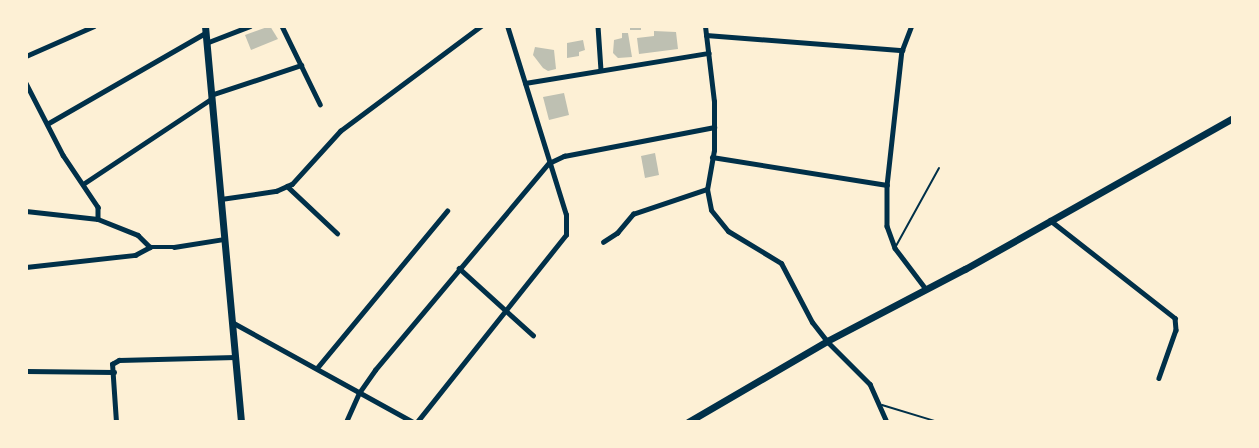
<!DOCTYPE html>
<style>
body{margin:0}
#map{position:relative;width:1259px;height:448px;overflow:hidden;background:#fdf0d5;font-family:"IBM Plex Sans",sans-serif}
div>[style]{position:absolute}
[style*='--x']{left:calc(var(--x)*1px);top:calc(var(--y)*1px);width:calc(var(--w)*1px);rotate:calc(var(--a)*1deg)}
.building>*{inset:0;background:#bec0b2}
.service>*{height:2px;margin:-1px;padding:0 1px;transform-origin:1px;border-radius:1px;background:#003049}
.minor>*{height:4.5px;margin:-2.25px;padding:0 2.25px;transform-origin:2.25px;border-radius:2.25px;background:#003049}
.tertiary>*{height:5px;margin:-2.5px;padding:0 2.5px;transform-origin:2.5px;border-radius:2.5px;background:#003049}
.primary>*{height:7px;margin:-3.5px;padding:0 3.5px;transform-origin:3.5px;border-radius:3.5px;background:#003049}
span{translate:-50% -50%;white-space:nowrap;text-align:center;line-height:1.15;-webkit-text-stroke:4.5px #fdf0d5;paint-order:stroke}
.frame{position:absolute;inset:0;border:28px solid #fdf0d5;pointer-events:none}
</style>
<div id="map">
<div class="building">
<div style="clip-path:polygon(270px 26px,278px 39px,251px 50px,245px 35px)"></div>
<div style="clip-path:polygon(630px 26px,641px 26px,641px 30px,630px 30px)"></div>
<div style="clip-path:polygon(654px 31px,676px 32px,678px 49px,639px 54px,637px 38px,654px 36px)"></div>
<div style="clip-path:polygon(622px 33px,628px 33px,632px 57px,618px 58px,613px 53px,614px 40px,622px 38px)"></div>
<div style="clip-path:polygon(583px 40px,585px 50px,579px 52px,579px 56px,567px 58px,567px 43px)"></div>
<div style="clip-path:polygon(535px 47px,554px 50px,556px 69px,548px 71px,543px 68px,533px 55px)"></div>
<div style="clip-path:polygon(564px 93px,569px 115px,549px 120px,543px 97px)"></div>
<div style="clip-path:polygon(655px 153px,659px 175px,645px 178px,641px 156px)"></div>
</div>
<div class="service">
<div style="--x:896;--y:246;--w:89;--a:-61.1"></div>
<div style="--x:882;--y:405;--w:59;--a:16.9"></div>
</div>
<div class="minor">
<div style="--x:282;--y:26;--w:87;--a:64"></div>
<div style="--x:598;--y:26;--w:44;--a:86.1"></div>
<div style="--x:706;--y:35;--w:197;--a:4.4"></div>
<div style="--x:206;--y:43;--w:47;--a:-21.1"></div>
<div style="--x:902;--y:50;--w:136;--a:96.3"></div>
<div style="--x:887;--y:185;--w:41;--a:90"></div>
<div style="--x:887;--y:226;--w:23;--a:70"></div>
<div style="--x:895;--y:248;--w:51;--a:52.9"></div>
<div style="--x:902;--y:50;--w:26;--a:-69"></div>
<div style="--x:26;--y:56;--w:74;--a:-23.8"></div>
<div style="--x:26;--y:83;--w:81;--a:62.8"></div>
<div style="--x:63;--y:155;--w:63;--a:56.1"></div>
<div style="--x:98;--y:207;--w:12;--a:90"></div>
<div style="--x:525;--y:83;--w:186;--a:-9.3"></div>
<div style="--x:211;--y:95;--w:95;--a:-18.4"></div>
<div style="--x:47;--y:124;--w:182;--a:-29.9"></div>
<div style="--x:712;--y:157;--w:177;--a:9.1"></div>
<div style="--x:83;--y:184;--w:154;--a:-33.6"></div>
<div style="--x:287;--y:186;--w:69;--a:43.2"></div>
<div style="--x:221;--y:199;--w:56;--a:-8.3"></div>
<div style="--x:276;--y:191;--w:17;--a:-24"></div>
<div style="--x:292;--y:184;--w:72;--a:-47.8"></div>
<div style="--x:340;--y:131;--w:176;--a:-36.7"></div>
<div style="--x:26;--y:211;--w:72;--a:6.3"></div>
<div style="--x:98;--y:219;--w:43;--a:21.8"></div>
<div style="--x:138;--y:235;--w:17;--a:45"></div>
<div style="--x:1050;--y:220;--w:159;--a:38.1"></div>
<div style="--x:1175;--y:318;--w:12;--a:85"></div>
<div style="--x:1176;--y:330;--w:51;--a:109.5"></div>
<div style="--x:603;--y:242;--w:17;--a:-33"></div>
<div style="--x:617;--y:233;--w:25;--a:-50"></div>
<div style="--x:633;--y:214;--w:78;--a:-18.7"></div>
<div style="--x:150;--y:247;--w:24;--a:0"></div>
<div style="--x:174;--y:247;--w:51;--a:-9.1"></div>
<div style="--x:26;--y:267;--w:110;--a:-6.3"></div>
<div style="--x:135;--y:255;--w:17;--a:-28"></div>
<div style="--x:459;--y:268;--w:100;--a:42.2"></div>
<div style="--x:232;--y:322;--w:207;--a:28.9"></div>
<div style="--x:827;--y:341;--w:61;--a:45"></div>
<div style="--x:870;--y:384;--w:42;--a:65.9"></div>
<div style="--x:317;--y:368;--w:204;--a:-50.4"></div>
<div style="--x:26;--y:371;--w:88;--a:0.7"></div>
<div style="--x:116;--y:422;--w:58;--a:-93.9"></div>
<div style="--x:112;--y:364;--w:8;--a:-30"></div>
<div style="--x:119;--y:360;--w:116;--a:-1.5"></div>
<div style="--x:346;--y:422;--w:32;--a:-66"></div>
<div style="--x:359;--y:393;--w:28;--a:-55"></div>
<div style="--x:375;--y:370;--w:270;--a:-50"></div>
<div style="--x:549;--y:163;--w:17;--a:-25"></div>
<div style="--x:564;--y:156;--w:153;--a:-10.9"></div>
<div style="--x:417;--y:422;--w:239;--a:-51.5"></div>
<div style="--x:566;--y:235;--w:20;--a:-90"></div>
<div style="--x:566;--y:215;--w:198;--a:-107.3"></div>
</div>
<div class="tertiary">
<div style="--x:705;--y:26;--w:76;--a:83.2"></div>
<div style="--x:714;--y:101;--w:49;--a:90"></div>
<div style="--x:714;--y:150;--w:40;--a:100"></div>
<div style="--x:707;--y:189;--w:21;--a:79"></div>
<div style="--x:711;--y:210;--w:27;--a:51"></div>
<div style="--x:728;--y:231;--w:62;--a:31.1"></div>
<div style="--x:781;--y:263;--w:67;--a:62.3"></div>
<div style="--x:812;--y:322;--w:24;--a:52"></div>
</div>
<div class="primary">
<div style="--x:205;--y:26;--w:398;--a:84.8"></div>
<div style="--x:688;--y:422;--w:161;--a:-30.2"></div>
<div style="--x:827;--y:341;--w:156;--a:-27.6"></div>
<div style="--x:965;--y:269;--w:308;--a:-29.4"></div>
</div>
<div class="frame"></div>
</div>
